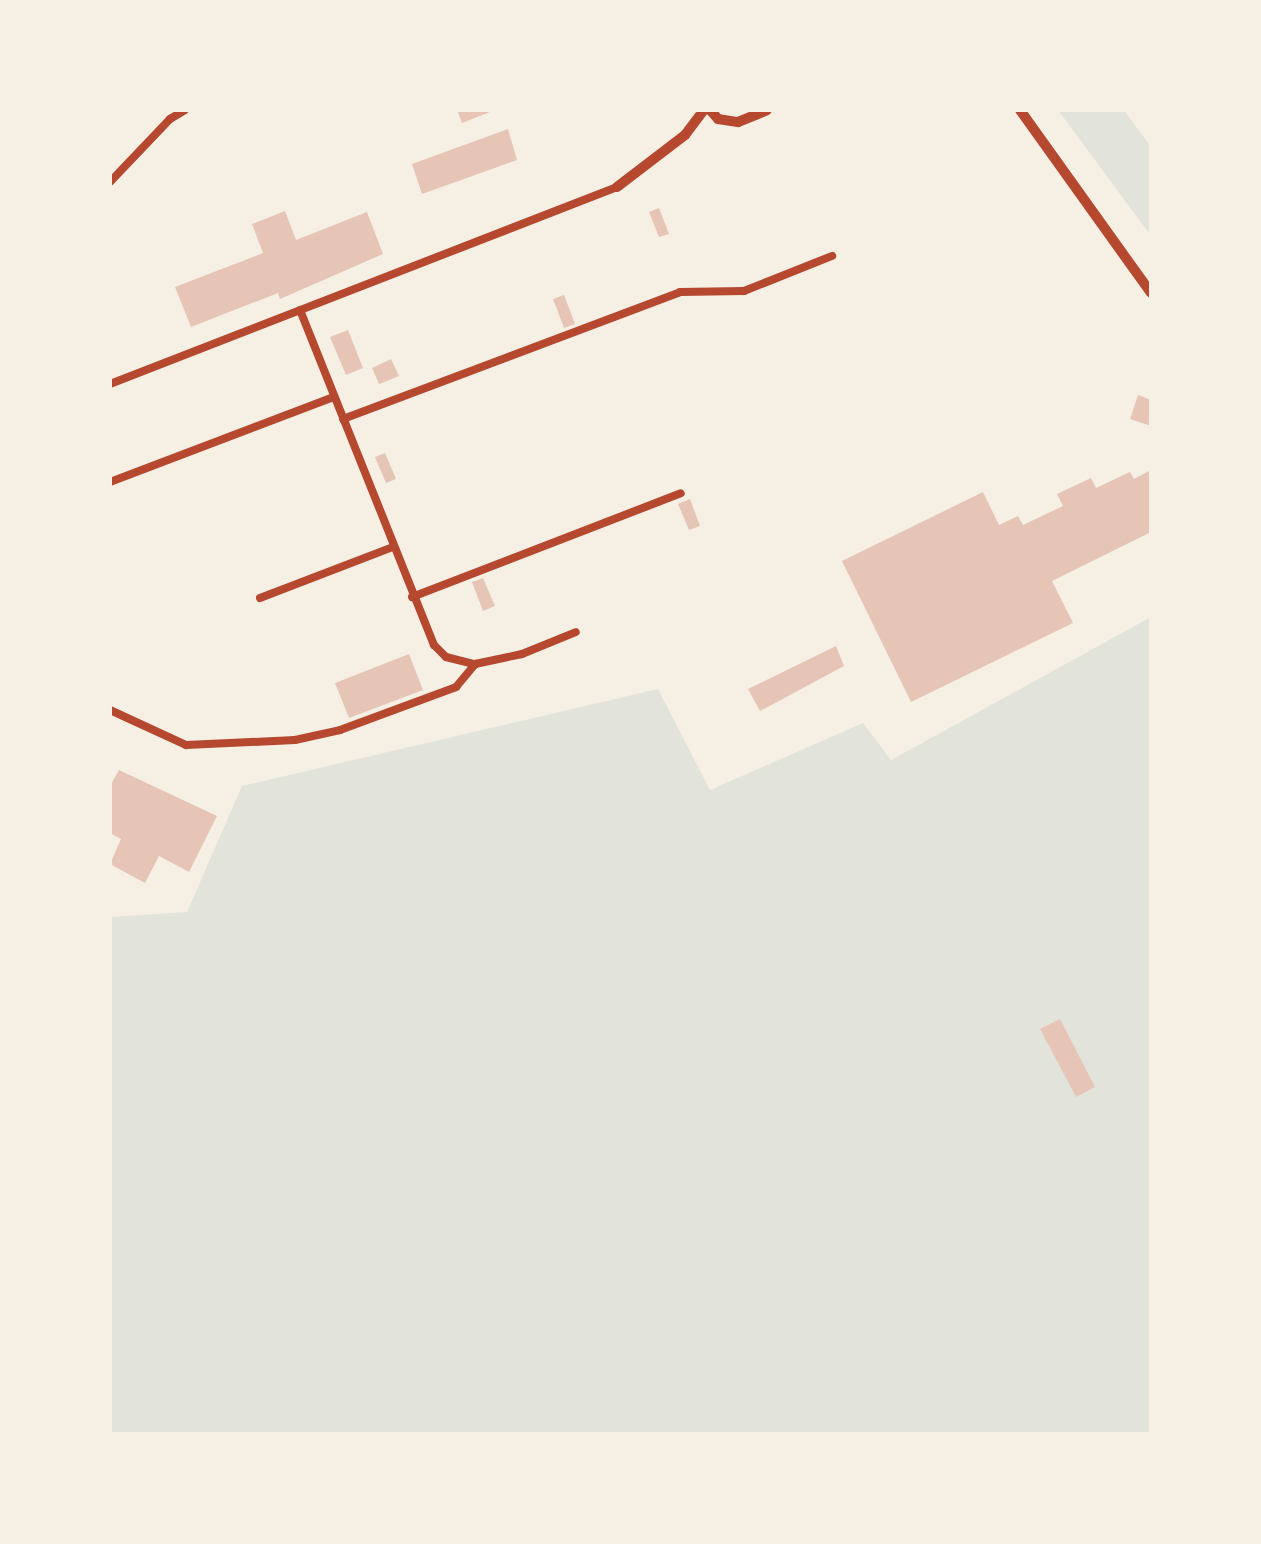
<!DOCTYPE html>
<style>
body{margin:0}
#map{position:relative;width:1261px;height:1544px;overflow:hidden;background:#f6efe4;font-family:"Roboto Condensed",sans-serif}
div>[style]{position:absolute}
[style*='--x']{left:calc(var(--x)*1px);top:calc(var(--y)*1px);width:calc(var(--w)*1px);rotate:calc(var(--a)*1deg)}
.green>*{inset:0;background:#e2e4dc}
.building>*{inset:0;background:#e6c5b7}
.service>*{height:8px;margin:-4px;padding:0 4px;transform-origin:4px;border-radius:4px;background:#b5482f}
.minor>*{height:10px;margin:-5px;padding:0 5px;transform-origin:5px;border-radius:5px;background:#b5482f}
span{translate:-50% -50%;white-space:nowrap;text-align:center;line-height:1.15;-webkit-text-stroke:8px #f6efe4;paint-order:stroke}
.frame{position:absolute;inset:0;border:112px solid #f6efe4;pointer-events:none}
</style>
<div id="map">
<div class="green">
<div style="clip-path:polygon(1058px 110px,1124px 110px,1151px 147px,1151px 236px)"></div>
<div style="clip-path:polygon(1151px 617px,1151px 1434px,110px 1434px,110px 917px,187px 912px,242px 786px,658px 689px,710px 790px,863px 723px,891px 760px)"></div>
</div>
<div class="building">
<div style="clip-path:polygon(457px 110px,495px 110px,462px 123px)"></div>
<div style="clip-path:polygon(508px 129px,517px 160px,422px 194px,412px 164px)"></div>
<div style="clip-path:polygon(659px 208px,669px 234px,659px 237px,649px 212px)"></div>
<div style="clip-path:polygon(285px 211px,296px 240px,367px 212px,383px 254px,280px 299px,278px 293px,191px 327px,175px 287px,263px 253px,252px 224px)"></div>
<div style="clip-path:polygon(564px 295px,575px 324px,564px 328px,553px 299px)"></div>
<div style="clip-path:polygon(348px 330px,363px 368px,346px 375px,330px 337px)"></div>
<div style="clip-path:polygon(391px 359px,399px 376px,379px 384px,372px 368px)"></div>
<div style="clip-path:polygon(1138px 395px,1151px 400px,1151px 426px,1130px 419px)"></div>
<div style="clip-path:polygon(385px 453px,396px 479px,386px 483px,375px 457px)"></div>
<div style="clip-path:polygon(1151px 470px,1151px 532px,1052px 581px,1073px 623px,911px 702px,842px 561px,983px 492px,999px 525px,1018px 516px,1023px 525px,1063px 506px,1057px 494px,1091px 478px,1096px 488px,1130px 472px,1134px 479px)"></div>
<div style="clip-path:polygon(690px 499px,700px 526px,689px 530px,678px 504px)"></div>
<div style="clip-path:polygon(483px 578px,495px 606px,483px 611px,472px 582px)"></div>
<div style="clip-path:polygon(836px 646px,844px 666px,760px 711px,748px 689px)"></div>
<div style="clip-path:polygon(409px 654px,423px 690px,349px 718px,335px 683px)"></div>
<div style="clip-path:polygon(119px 770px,217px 816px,189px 872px,159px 856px,145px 883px,110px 864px,121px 839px,110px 833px,110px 786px)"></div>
<div style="clip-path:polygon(1060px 1019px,1095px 1087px,1076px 1097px,1040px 1029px)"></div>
</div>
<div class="service">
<div style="--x:110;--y:182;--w:87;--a:-46.4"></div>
<div style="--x:170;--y:119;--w:17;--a:-31"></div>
<div style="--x:300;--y:310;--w:361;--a:68.2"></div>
<div style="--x:434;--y:645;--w:17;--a:45"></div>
<div style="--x:446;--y:657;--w:30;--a:14"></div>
<div style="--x:475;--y:664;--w:48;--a:-12"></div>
<div style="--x:522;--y:654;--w:58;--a:-22.2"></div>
<div style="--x:110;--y:384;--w:544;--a:-21.23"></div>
<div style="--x:343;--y:419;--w:360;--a:-20.6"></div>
<div style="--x:680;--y:292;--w:64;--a:-0.9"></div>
<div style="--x:744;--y:291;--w:95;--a:-21.7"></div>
<div style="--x:110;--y:482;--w:240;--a:-20.8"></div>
<div style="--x:412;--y:597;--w:288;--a:-21.1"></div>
<div style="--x:260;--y:598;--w:142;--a:-21"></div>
<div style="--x:110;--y:710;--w:84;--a:24.7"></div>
<div style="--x:186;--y:745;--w:109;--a:-2.6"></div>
<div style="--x:295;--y:740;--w:46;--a:-12.5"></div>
<div style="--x:340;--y:730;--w:124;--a:-20.3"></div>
<div style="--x:456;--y:687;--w:30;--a:-50"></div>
</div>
<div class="minor">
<div style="--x:710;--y:110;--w:12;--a:48"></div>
<div style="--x:718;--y:119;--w:20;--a:9"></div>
<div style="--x:738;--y:122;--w:31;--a:-22"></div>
<div style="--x:1020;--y:110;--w:225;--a:54.4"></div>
<div style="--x:617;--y:187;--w:86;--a:-37.4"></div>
<div style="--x:685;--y:135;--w:31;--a:-53"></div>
</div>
<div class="frame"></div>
</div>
